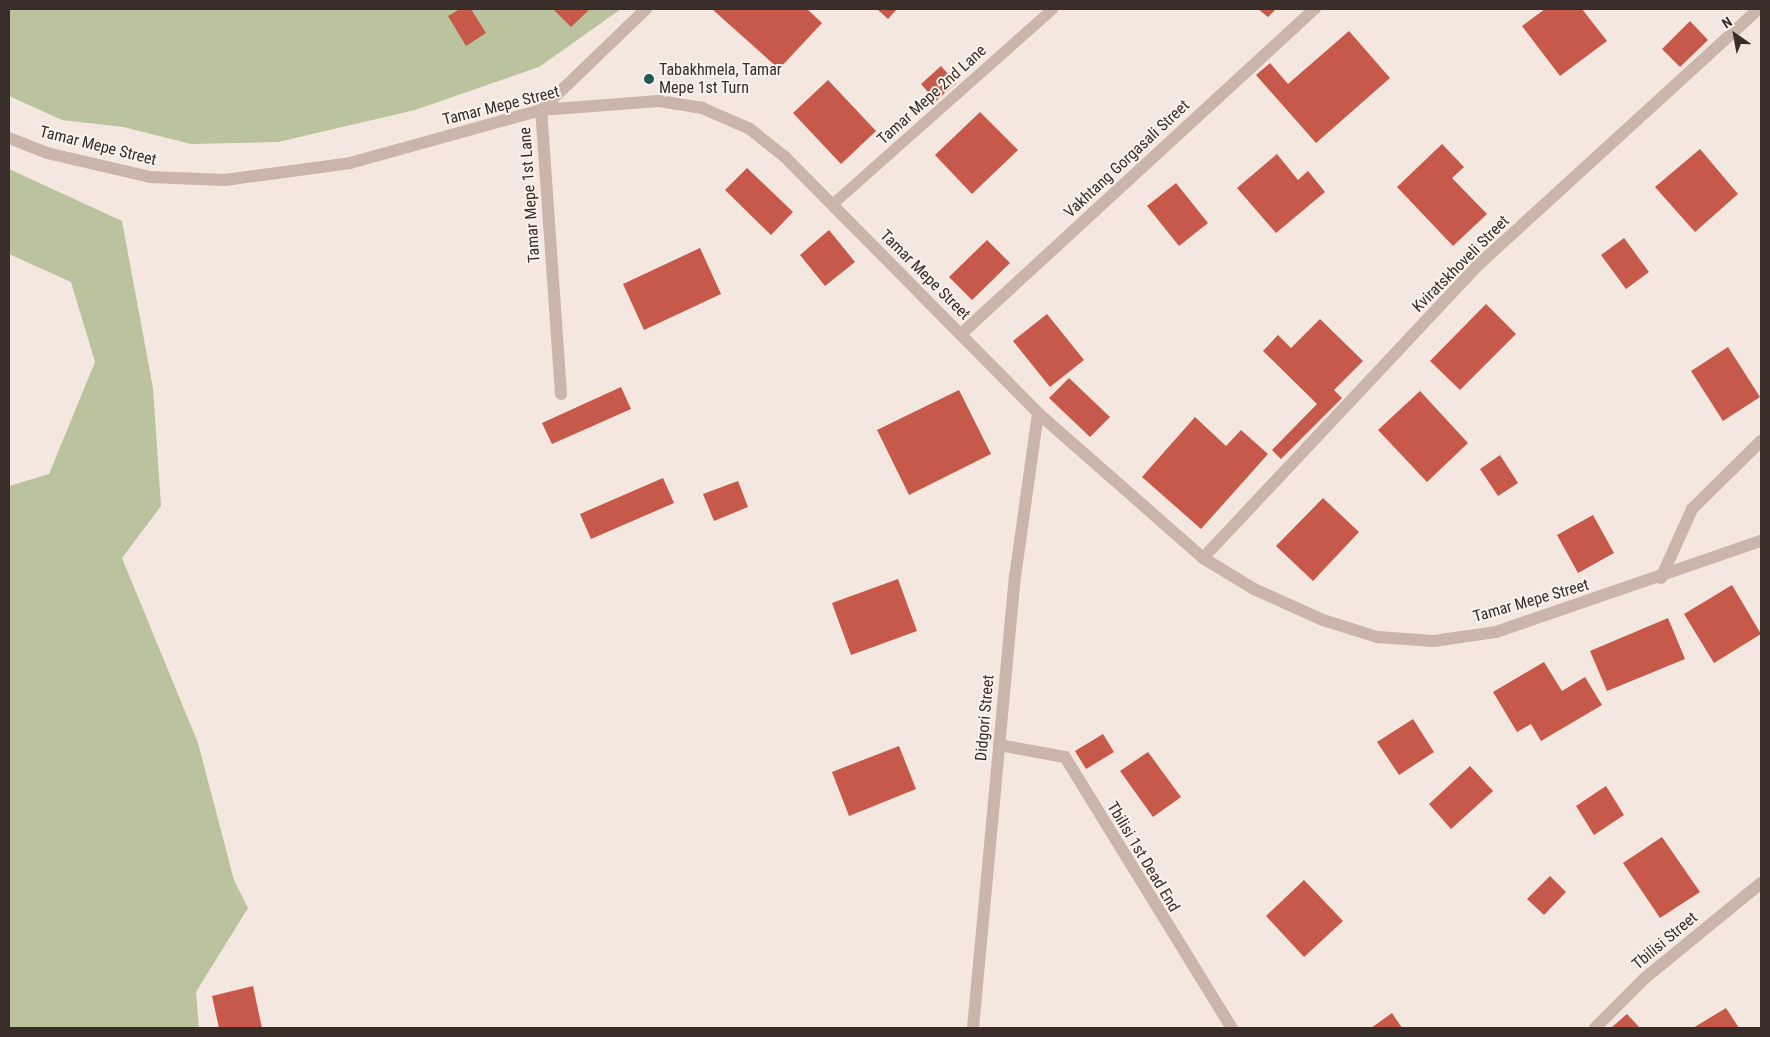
<!DOCTYPE html>
<style>
body{margin:0}
#map{position:relative;width:1770px;height:1037px;overflow:hidden;background:#f3e7df;font-family:"Roboto Condensed",sans-serif}
div>[style]{position:absolute}
[style*='--x']{left:calc(var(--x)*1px);top:calc(var(--y)*1px);width:calc(var(--w)*1px);rotate:calc(var(--a)*1deg)}
.green>*{inset:0;background:#bbc29e}
.building>*{inset:0;background:#c6594a}
.service>*{height:11px;margin:-5.5px;padding:0 5.5px;transform-origin:5.5px;border-radius:5.5px;background:#cbb5aa}
.minor>*{height:12px;margin:-6px;padding:0 6px;transform-origin:6px;border-radius:6px;background:#cbb5aa}
.tertiary>*{height:12px;margin:-6px;padding:0 6px;transform-origin:6px;border-radius:6px;background:#cbb5aa}
.dots>*{width:14px;height:14px;translate:-50% -50%;box-sizing:border-box;border:2px solid #faf2eb;border-radius:50%}
span{translate:-50% -50%;white-space:nowrap;text-align:center;line-height:1.15;-webkit-text-stroke:4px #faf2eb;paint-order:stroke}
.poi-label{font-size:16px;color:#392d2a}
.left{translate:0 -50%;text-align:left}
.street-label{font-size:16px;color:#392d2a}
.frame{position:absolute;inset:0;border:10px solid #392d2a;pointer-events:none}
.north{position:absolute;left:1710px;top:10px;width:50px;height:50px;-webkit-text-stroke:4px #faf2eb;paint-order:stroke;rotate:327deg;font-size:14px;font-weight:700;line-height:20px;text-align:center;color:#392d2a}
.north::after{content:'';display:block;margin:auto;width:18px;height:22px;background:#392d2a;clip-path:polygon(50% 0,100% 100%,50% 72%,0 100%)}
</style>
<div id="map">
<div class="green">
<div style="clip-path:polygon(9px 9px,621px 9px,539px 67px,415px 110px,278px 142px,191px 144px,123px 127px,62px 120px,9px 96px)"></div>
<div style="clip-path:polygon(9px 169px,122px 221px,153px 388px,161px 506px,122px 558px,198px 743px,234px 880px,248px 908px,196px 992px,199px 1028px,9px 1028px,9px 486px,49px 474px,95px 362px,71px 282px,9px 254px)"></div>
</div>
<div class="building">
<div style="clip-path:polygon(460px 9px,471px 9px,486px 33px,466px 46px,448px 16px)"></div>
<div style="clip-path:polygon(553px 9px,590px 9px,571px 27px)"></div>
<div style="clip-path:polygon(712px 9px,807px 9px,822px 23px,779px 69px)"></div>
<div style="clip-path:polygon(877px 9px,897px 9px,888px 19px)"></div>
<div style="clip-path:polygon(1258px 9px,1276px 9px,1268px 17px)"></div>
<div style="clip-path:polygon(1545px 9px,1582px 9px,1607px 41px,1560px 76px,1522px 26px)"></div>
<div style="clip-path:polygon(1690px 21px,1708px 40px,1680px 67px,1662px 49px)"></div>
<div style="clip-path:polygon(1349px 31px,1390px 78px,1316px 143px,1256px 75px,1270px 63px,1288px 84px)"></div>
<div style="clip-path:polygon(941px 66px,956px 83px,936px 101px,921px 84px)"></div>
<div style="clip-path:polygon(828px 80px,876px 131px,841px 164px,793px 113px)"></div>
<div style="clip-path:polygon(980px 112px,1018px 150px,972px 194px,935px 155px)"></div>
<div style="clip-path:polygon(1442px 144px,1464px 167px,1452px 178px,1487px 214px,1453px 246px,1397px 187px)"></div>
<div style="clip-path:polygon(1700px 149px,1738px 194px,1695px 232px,1655px 187px)"></div>
<div style="clip-path:polygon(1277px 154px,1298px 180px,1308px 171px,1325px 192px,1276px 233px,1237px 188px)"></div>
<div style="clip-path:polygon(747px 168px,793px 212px,771px 235px,725px 190px)"></div>
<div style="clip-path:polygon(1176px 183px,1208px 223px,1179px 246px,1147px 206px)"></div>
<div style="clip-path:polygon(829px 230px,855px 262px,825px 286px,800px 255px)"></div>
<div style="clip-path:polygon(1624px 238px,1649px 272px,1626px 289px,1601px 255px)"></div>
<div style="clip-path:polygon(987px 240px,1010px 263px,972px 300px,949px 277px)"></div>
<div style="clip-path:polygon(700px 248px,721px 294px,644px 330px,623px 284px)"></div>
<div style="clip-path:polygon(1486px 304px,1516px 334px,1460px 390px,1430px 361px)"></div>
<div style="clip-path:polygon(1047px 314px,1084px 360px,1050px 387px,1013px 341px)"></div>
<div style="clip-path:polygon(1320px 319px,1363px 361px,1334px 390px,1342px 398px,1281px 459px,1272px 450px,1317px 404px,1263px 351px,1278px 335px,1291px 348px)"></div>
<div style="clip-path:polygon(1728px 347px,1760px 397px,1723px 421px,1691px 371px)"></div>
<div style="clip-path:polygon(1069px 378px,1110px 417px,1090px 437px,1049px 398px)"></div>
<div style="clip-path:polygon(621px 387px,631px 409px,552px 444px,542px 423px)"></div>
<div style="clip-path:polygon(959px 390px,991px 454px,909px 495px,877px 430px)"></div>
<div style="clip-path:polygon(1420px 391px,1468px 443px,1427px 482px,1378px 430px)"></div>
<div style="clip-path:polygon(1195px 417px,1226px 446px,1241px 430px,1268px 454px,1201px 529px,1142px 477px)"></div>
<div style="clip-path:polygon(1500px 455px,1518px 483px,1498px 496px,1480px 469px)"></div>
<div style="clip-path:polygon(663px 478px,674px 503px,591px 539px,580px 514px)"></div>
<div style="clip-path:polygon(738px 481px,748px 507px,714px 521px,703px 494px)"></div>
<div style="clip-path:polygon(1323px 498px,1359px 532px,1313px 581px,1276px 546px)"></div>
<div style="clip-path:polygon(1593px 515px,1614px 553px,1578px 573px,1557px 535px)"></div>
<div style="clip-path:polygon(898px 579px,917px 631px,851px 655px,832px 603px)"></div>
<div style="clip-path:polygon(1732px 585px,1761px 634px,1714px 663px,1684px 614px)"></div>
<div style="clip-path:polygon(1668px 618px,1685px 659px,1607px 691px,1590px 651px)"></div>
<div style="clip-path:polygon(1544px 662px,1562px 691px,1585px 677px,1602px 705px,1541px 741px,1531px 724px,1517px 732px,1493px 692px)"></div>
<div style="clip-path:polygon(1413px 719px,1434px 752px,1399px 775px,1377px 742px)"></div>
<div style="clip-path:polygon(1103px 734px,1114px 752px,1086px 769px,1075px 751px)"></div>
<div style="clip-path:polygon(899px 746px,916px 789px,849px 816px,832px 772px)"></div>
<div style="clip-path:polygon(1148px 752px,1181px 797px,1153px 817px,1120px 771px)"></div>
<div style="clip-path:polygon(1470px 766px,1493px 791px,1451px 829px,1429px 804px)"></div>
<div style="clip-path:polygon(1606px 786px,1624px 815px,1594px 835px,1576px 806px)"></div>
<div style="clip-path:polygon(1662px 837px,1700px 892px,1660px 918px,1623px 863px)"></div>
<div style="clip-path:polygon(1550px 876px,1566px 892px,1544px 915px,1527px 899px)"></div>
<div style="clip-path:polygon(1304px 880px,1343px 921px,1304px 957px,1266px 916px)"></div>
<div style="clip-path:polygon(253px 986px,262px 1028px,219px 1028px,212px 996px)"></div>
<div style="clip-path:polygon(1726px 1008px,1739px 1028px,1693px 1028px)"></div>
<div style="clip-path:polygon(1392px 1013px,1402px 1028px,1371px 1028px)"></div>
<div style="clip-path:polygon(1627px 1014px,1640px 1028px,1611px 1028px)"></div>
</div>
<div class="service">
<div style="--x:832;--y:204;--w:294;--a:-41.6"></div>
</div>
<div class="minor">
<div style="--x:961;--y:334;--w:481;--a:-42.6"></div>
<div style="--x:561;--y:394;--w:285;--a:-94"></div>
<div style="--x:541;--y:110;--w:146;--a:-43.9"></div>
<div style="--x:1203;--y:558;--w:400;--a:-46.8"></div>
<div style="--x:1477;--y:266;--w:381;--a:-42.4"></div>
<div style="--x:1661;--y:578;--w:76;--a:-65.8"></div>
<div style="--x:1692;--y:509;--w:97;--a:-44.6"></div>
<div style="--x:999;--y:745;--w:67;--a:10.3"></div>
<div style="--x:1065;--y:757;--w:318;--a:58.4"></div>
<div style="--x:973;--y:1028;--w:453;--a:-84.7"></div>
<div style="--x:1015;--y:577;--w:166;--a:-82"></div>
<div style="--x:1595;--y:1028;--w:71;--a:-45"></div>
<div style="--x:1645;--y:978;--w:150;--a:-39.3"></div>
</div>
<div class="tertiary">
<div style="--x:9;--y:138;--w:41;--a:21.5"></div>
<div style="--x:47;--y:153;--w:106;--a:13.1"></div>
<div style="--x:150;--y:177;--w:75;--a:2.3"></div>
<div style="--x:225;--y:180;--w:126;--a:-7.7"></div>
<div style="--x:350;--y:163;--w:198;--a:-15.5"></div>
<div style="--x:541;--y:110;--w:118;--a:-4.4"></div>
<div style="--x:659;--y:101;--w:44;--a:9.2"></div>
<div style="--x:702;--y:108;--w:52;--a:23.6"></div>
<div style="--x:750;--y:129;--w:45;--a:38.7"></div>
<div style="--x:785;--y:157;--w:360;--a:45.3"></div>
<div style="--x:1038;--y:413;--w:220;--a:41.3"></div>
<div style="--x:1203;--y:558;--w:60;--a:31.3"></div>
<div style="--x:1254;--y:589;--w:76;--a:24.2"></div>
<div style="--x:1323;--y:620;--w:57;--a:17.5"></div>
<div style="--x:1377;--y:637;--w:57;--a:4"></div>
<div style="--x:1434;--y:641;--w:63;--a:-8.3"></div>
<div style="--x:1496;--y:632;--w:280;--a:-19"></div>
</div>
<div class="dots">
<div style="left:649px;top:79px;background:#1f5b57"></div>
</div>
<div class="poi-label">
<span class="left" style="left:659px;top:79px">Tabakhmela, Tamar<br>Mepe 1st Turn</span>
</div>
<div class="street-label">
<span style="left:932px;top:95px;rotate:-42deg">Tamar Mepe 2nd Lane</span>
<span style="left:501px;top:106px;rotate:-14deg">Tamar Mepe Street</span>
<span style="left:98px;top:146px;rotate:14deg">Tamar Mepe Street</span>
<span style="left:1127px;top:159px;rotate:-43deg">Vakhtang Gorgasali Street</span>
<span style="left:530px;top:195px;rotate:-94deg">Tamar Mepe 1st Lane</span>
<span style="left:1461px;top:264px;rotate:-45deg">Kviratskhoveli Street</span>
<span style="left:925px;top:275px;rotate:45deg">Tamar Mepe Street</span>
<span style="left:1531px;top:601px;rotate:-16deg">Tamar Mepe Street</span>
<span style="left:985px;top:718px;rotate:-85deg">Didgori Street</span>
<span style="left:1143px;top:857px;rotate:59deg">Tbilisi 1st Dead End</span>
<span style="left:1665px;top:941px;rotate:-40deg">Tbilisi Street</span>
</div>
<div class="frame"></div>
<div class="north">N</div>
</div>
